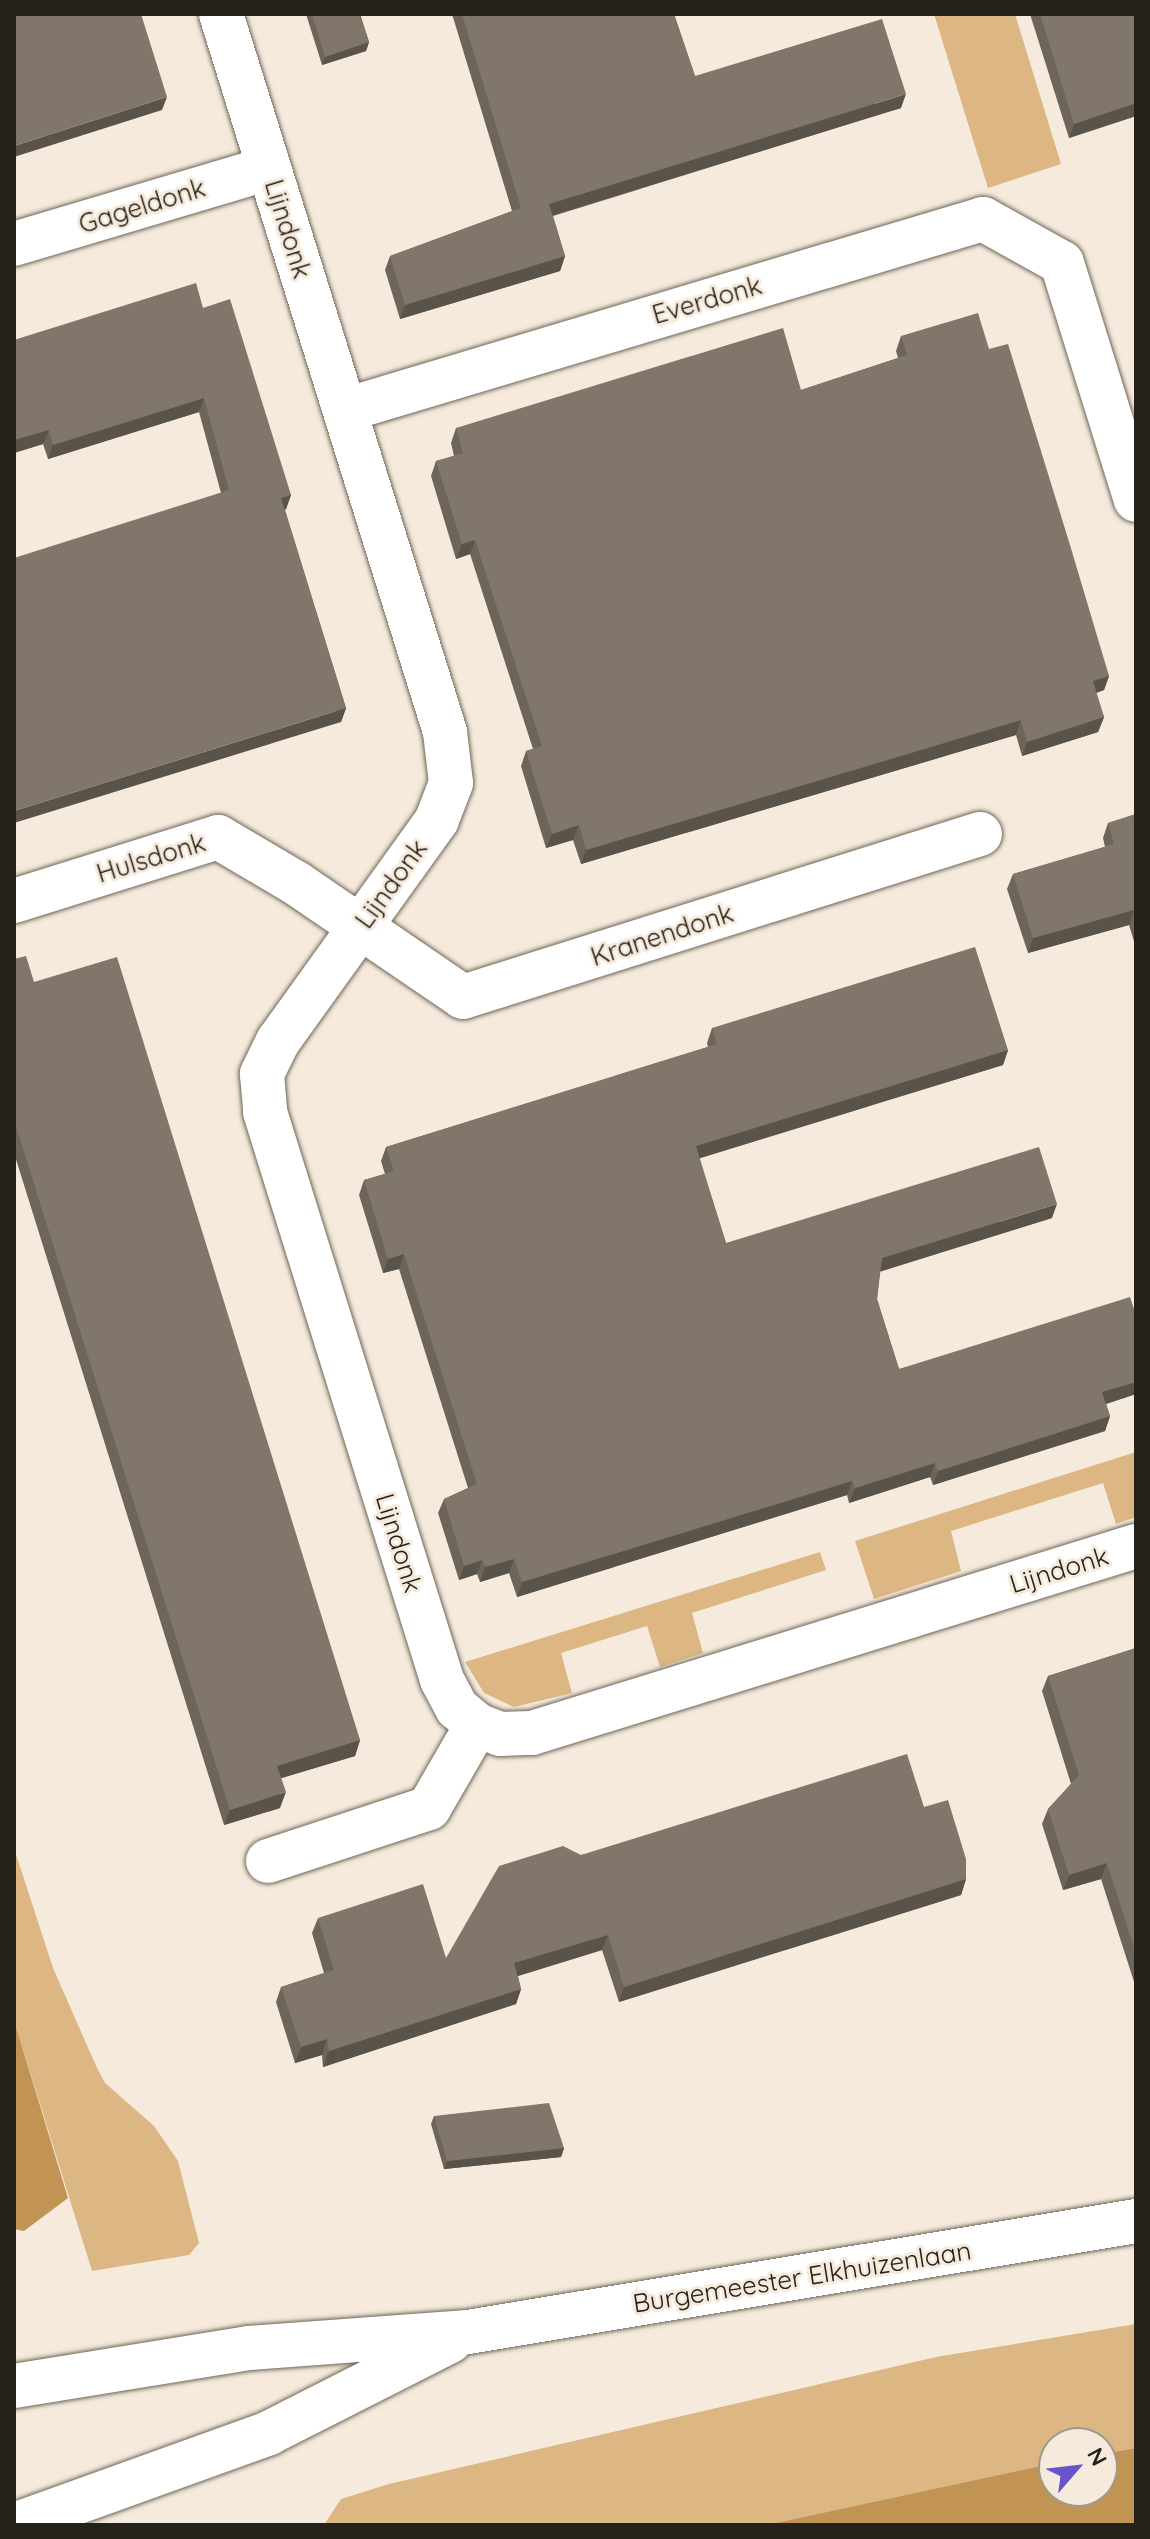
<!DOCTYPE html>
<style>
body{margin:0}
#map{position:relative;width:1150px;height:2539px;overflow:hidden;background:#f5eadb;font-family:Quicksand,sans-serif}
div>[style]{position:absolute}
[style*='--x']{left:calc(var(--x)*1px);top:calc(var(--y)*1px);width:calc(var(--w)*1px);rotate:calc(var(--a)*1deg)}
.green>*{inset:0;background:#dcb784}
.water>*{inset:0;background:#c19453}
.roads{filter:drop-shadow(0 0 2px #6f6658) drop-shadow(0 0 2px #6f6658)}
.minor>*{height:44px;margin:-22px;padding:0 22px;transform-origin:22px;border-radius:22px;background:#fff}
.wall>*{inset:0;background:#6e655a}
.shaded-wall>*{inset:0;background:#5a534a}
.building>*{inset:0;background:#807669}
span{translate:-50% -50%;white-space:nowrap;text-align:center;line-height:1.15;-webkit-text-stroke:6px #f5eadb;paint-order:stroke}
.street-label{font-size:26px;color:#24201a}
.frame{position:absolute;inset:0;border:16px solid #24201a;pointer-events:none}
.north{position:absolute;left:1038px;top:2427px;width:80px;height:80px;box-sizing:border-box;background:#f5eadb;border:2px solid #a1998e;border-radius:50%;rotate:62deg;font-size:22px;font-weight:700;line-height:32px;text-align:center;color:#24201a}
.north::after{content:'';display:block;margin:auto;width:28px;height:36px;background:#6754cd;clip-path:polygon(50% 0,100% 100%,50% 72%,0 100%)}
</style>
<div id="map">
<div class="green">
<div style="clip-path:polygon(934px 14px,1015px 14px,1061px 164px,988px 188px)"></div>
<div style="clip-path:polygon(1136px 1452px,1136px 1517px,1116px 1524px,1103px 1483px,951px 1531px,961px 1571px,874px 1599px,855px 1541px)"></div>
<div style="clip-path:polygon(820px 1552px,826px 1570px,692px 1613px,703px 1653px,660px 1667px,647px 1626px,561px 1653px,572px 1693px,514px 1707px,484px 1693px,465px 1662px)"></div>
<div style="clip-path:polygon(14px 1848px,53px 1968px,97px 2068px,105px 2083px,154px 2126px,178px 2161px,199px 2243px,189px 2255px,92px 2271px,14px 2020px)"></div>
<div style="clip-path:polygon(1136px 2324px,1136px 2448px,1102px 2454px,1102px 2443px,1054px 2443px,1054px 2463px,766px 2525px,324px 2525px,341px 2499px,389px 2484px,936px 2357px)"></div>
</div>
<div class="water">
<div style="clip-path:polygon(14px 2020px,68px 2198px,24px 2231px,14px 2229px)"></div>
<div style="clip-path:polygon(1136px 2448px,1136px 2525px,766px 2525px,1054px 2463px,1054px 2491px,1102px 2491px,1102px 2454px)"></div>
</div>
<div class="roads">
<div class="minor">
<div style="--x:221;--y:14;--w:752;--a:72.67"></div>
<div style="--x:445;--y:732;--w:51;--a:83.3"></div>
<div style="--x:451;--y:783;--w:40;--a:111"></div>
<div style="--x:437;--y:820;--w:272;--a:125.7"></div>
<div style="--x:278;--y:1041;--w:37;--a:116"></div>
<div style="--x:262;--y:1074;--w:38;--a:85"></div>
<div style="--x:265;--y:1112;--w:595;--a:72.69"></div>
<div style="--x:442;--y:1680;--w:32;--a:62"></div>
<div style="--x:457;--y:1708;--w:26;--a:40"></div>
<div style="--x:477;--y:1725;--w:25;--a:21"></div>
<div style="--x:500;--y:1734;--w:32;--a:-2"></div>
<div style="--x:532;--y:1733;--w:632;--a:-17.2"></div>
<div style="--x:14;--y:244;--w:266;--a:-16.6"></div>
<div style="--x:345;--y:410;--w:666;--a:-16.67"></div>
<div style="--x:983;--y:219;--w:90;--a:29.1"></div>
<div style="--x:1062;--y:263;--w:248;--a:72.7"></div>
<div style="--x:14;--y:901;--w:214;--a:-17.4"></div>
<div style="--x:218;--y:837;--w:91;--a:30.5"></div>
<div style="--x:296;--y:883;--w:202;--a:34.3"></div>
<div style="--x:463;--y:997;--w:542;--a:-17.5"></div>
<div style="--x:268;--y:1861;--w:169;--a:-18.2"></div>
<div style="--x:429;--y:1808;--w:96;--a:-60"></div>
<div style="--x:14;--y:2386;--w:238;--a:-9.2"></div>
<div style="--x:249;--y:2348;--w:220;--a:-4.2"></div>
<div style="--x:468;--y:2332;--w:677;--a:-9.43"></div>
<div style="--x:14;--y:2525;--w:271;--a:-19.8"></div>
<div style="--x:269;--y:2433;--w:203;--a:-26.9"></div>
</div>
</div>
<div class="wall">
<div style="clip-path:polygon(306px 14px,360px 14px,369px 42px,366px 51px,322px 65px)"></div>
<div style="clip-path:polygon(452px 14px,674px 14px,695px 76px,901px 108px,553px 216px,565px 256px,560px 271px,400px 319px,385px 270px,390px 256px,512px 211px)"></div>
<div style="clip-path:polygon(1030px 14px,1136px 14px,1136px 116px,1069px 138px)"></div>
<div style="clip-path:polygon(203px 308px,291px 495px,286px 509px,285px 510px,346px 708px,341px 722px,221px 493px,199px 412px,48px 459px,43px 444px,14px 453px,14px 340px)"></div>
<div style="clip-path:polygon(901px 336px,989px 349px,1109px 676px,1104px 690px,1096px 693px,1104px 717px,1098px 732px,1022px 756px,1016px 735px,581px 864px,573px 840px,546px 848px,521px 766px,526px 751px,533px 749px,470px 554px,456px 559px,431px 476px,436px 461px,454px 456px,451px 443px,456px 428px,801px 390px,898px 358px,896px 351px)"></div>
<div style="clip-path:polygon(1136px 814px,1136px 948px,1129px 925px,1028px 953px,1007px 889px,1013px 874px,1105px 847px,1103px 838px,1108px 823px)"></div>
<div style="clip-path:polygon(14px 959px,34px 982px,360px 1740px,355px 1756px,281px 1778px,280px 1808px,224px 1825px,14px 1153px)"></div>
<div style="clip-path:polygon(712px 1028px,1008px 1050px,1003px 1065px,699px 1158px,726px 1243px,1052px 1218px,880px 1271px,877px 1299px,899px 1369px,1136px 1315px,1136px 1394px,1106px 1404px,1110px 1416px,1105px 1431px,933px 1485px,930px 1477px,849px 1503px,847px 1495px,517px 1597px,509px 1573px,480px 1582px,477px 1574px,459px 1580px,438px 1513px,444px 1499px,468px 1488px,399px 1269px,383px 1273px,359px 1195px,364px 1180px,385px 1174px,381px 1161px,386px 1147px,708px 1047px,707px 1043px)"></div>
<div style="clip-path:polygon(1136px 1648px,1136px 1988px,1101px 1879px,1063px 1890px,1042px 1824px,1048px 1809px,1071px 1784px,1042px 1691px,1048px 1676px)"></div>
<div style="clip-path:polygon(924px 1807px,966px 1879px,961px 1895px,619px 2002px,602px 1950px,518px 1976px,521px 1989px,516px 2004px,323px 2067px,322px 2055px,295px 2063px,276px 2002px,281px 1987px,324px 1973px,312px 1933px,318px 1918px,446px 1958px,581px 1855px)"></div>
<div style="clip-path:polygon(434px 2116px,564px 2148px,561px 2157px,444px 2169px,431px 2124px)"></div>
</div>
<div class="shaded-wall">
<div style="clip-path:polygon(369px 42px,366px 51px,322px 65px,325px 57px)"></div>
<div style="clip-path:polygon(906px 94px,901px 108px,544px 218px,549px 204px)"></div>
<div style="clip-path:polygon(167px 97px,162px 110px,14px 157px,14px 146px)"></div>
<div style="clip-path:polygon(1136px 103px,1136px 116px,1069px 138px,1074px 124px)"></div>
<div style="clip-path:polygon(565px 256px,560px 271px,400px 319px,405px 305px)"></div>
<div style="clip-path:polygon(204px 398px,199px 412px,48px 459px,53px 445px)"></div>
<div style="clip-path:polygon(49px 430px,43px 444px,14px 453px,14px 440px)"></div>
<div style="clip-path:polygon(291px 495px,286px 509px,276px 513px,281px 498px)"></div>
<div style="clip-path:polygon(475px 540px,470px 554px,456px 559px,462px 544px)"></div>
<div style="clip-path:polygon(1109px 676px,1104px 690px,1087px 696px,1093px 681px)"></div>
<div style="clip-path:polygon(346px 708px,341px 722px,14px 823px,14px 811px)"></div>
<div style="clip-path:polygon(1104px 717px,1098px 732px,1022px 756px,1027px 742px)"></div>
<div style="clip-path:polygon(1021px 720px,1016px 735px,581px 864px,586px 850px)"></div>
<div style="clip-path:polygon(579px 825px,573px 840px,546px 848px,552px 834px)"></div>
<div style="clip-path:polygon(1134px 910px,1129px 925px,1028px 953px,1033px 938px)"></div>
<div style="clip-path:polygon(1008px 1050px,1003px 1065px,691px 1161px,696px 1146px)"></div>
<div style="clip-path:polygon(1057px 1204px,1052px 1218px,876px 1273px,882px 1258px)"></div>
<div style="clip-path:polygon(404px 1254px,399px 1269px,383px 1273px,388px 1259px)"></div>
<div style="clip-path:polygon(1136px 1382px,1136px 1394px,1097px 1407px,1102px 1392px)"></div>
<div style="clip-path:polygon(1110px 1416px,1105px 1431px,933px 1485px,938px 1471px)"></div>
<div style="clip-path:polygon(935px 1463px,930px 1477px,849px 1503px,855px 1488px)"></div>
<div style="clip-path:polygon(852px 1481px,847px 1495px,517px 1597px,522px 1582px)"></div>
<div style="clip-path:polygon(514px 1559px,509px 1573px,480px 1582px,485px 1567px)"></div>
<div style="clip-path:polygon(482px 1560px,477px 1574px,459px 1580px,464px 1566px)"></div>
<div style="clip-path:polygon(360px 1740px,355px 1756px,272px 1781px,277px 1766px)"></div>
<div style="clip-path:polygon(286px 1792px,280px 1808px,224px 1825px,230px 1810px)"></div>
<div style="clip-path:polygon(1107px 1863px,1101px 1879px,1063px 1890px,1069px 1875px)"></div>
<div style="clip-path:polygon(966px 1879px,961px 1895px,619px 2002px,624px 1987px)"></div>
<div style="clip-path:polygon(608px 1935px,602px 1950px,508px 1979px,514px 1963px)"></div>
<div style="clip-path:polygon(521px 1989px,516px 2004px,323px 2067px,329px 2051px)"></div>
<div style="clip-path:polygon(327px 2039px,322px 2055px,295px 2063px,301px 2047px)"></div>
<div style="clip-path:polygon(564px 2148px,561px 2157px,444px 2169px,447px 2161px)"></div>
</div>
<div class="building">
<div style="clip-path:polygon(14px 14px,141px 14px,167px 97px,14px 146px)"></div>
<div style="clip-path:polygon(312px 14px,360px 14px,369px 42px,325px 57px)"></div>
<div style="clip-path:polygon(462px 14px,674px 14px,695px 76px,882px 19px,906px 94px,549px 204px,565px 256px,405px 305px,390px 256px,521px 208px)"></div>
<div style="clip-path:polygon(1040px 14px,1136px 14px,1136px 103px,1074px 124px)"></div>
<div style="clip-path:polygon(196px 283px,203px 308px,230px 299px,291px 495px,281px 498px,346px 708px,14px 811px,14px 558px,229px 490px,204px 398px,53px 445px,49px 430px,14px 440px,14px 340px)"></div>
<div style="clip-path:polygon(978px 313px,989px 349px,1008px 344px,1070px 545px,1109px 676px,1093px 681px,1104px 717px,1027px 742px,1021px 720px,586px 850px,579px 825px,552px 834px,526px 751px,542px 746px,475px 540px,462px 544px,436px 461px,463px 453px,456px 428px,783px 328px,801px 390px,907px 355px,901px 336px)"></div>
<div style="clip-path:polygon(1136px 814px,1136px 915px,1134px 910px,1033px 938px,1013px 874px,1114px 844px,1108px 823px)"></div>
<div style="clip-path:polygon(975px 947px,1008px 1050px,696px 1146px,726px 1243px,1039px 1147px,1057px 1204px,882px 1258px,877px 1299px,899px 1369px,1130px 1297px,1136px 1315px,1136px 1382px,1102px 1392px,1110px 1416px,938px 1471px,935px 1463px,855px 1488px,852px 1481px,522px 1582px,514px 1559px,485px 1567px,482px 1560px,464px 1566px,444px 1499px,477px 1484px,404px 1254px,388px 1259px,364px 1180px,394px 1171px,386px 1147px,717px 1044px,712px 1028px)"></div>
<div style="clip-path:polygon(26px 956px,34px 982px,117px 957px,360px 1740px,277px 1766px,286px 1792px,230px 1810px,14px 1120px,14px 959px)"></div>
<div style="clip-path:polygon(1136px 1648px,1136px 1954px,1107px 1863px,1069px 1875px,1048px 1809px,1079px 1775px,1048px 1676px)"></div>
<div style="clip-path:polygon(907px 1754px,924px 1807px,948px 1800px,966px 1859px,966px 1879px,624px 1987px,608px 1935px,514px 1963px,521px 1989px,329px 2051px,327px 2039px,301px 2047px,281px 1987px,334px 1970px,318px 1918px,423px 1884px,446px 1958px,499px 1866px,563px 1846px,581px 1855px)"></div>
<div style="clip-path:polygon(549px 2103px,564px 2148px,447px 2161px,434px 2116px)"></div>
</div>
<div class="street-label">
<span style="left:142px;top:206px;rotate:-17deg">Gageldonk</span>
<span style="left:288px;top:229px;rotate:73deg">Lijndonk</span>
<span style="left:707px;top:300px;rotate:-16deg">Everdonk</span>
<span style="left:151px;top:858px;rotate:-17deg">Hulsdonk</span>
<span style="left:391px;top:884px;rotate:-54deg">Lijndonk</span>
<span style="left:662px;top:935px;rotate:-18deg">Kranendonk</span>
<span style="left:399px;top:1543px;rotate:73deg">Lijndonk</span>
<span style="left:1059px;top:1570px;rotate:-17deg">Lijndonk</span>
<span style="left:802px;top:2277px;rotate:-9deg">Burgemeester Elkhuizenlaan</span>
</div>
<div class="frame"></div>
<div class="north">N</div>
</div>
